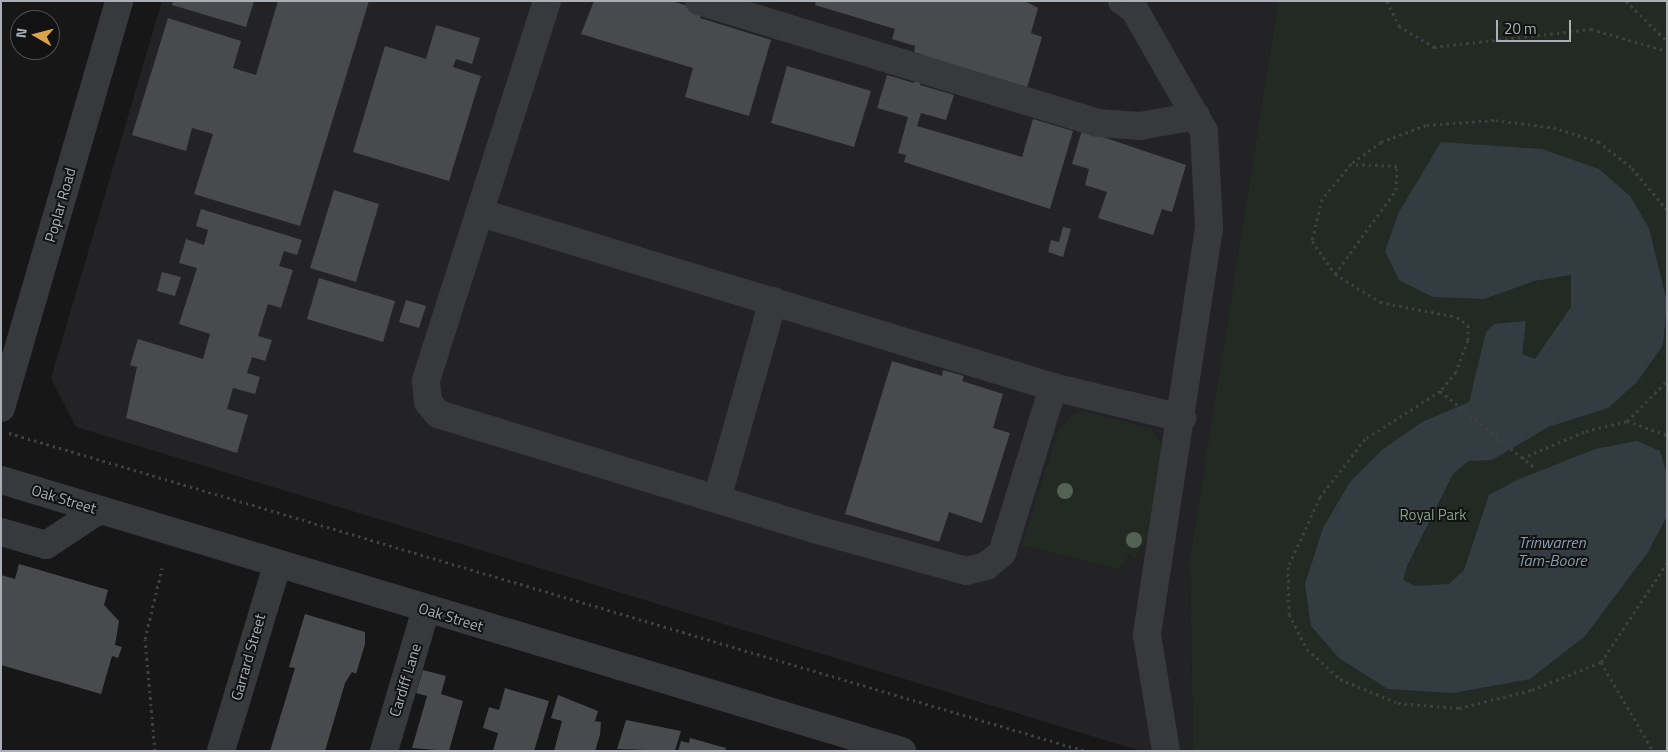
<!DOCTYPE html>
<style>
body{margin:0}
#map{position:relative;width:1668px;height:752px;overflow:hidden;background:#171718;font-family:"Titillium Web",sans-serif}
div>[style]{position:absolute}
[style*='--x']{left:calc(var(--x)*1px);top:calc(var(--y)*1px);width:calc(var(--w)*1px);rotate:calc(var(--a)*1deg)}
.built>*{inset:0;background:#232325}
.green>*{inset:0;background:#232a24}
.water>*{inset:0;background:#333c41}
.building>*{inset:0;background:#494a4d}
.path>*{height:3px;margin-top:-1.5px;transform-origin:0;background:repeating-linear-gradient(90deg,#3e4043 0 2.5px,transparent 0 6.5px)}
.minor>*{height:28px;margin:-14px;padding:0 14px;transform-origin:14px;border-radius:14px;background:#38393d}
.trees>*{width:16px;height:16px;margin:-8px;border-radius:50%;background:#536253}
span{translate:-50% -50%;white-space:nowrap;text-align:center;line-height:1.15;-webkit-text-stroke:4px #121213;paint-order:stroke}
.street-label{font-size:15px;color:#aaafb6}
.park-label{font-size:15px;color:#849f84}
.water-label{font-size:16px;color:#869dad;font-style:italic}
.frame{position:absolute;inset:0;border:2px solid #aaafb6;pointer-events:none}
.north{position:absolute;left:10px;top:10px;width:50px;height:50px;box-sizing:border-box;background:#121213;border:1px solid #4f5154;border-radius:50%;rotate:278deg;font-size:14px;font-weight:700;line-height:20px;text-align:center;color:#aaafb6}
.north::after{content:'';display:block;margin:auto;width:18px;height:22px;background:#daa34c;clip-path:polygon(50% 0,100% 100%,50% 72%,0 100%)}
.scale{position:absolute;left:1496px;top:20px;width:75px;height:22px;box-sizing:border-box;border:2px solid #aaafb6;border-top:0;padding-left:6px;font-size:15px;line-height:18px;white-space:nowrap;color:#aaafb6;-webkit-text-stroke:4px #121213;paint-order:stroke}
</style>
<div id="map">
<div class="built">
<div style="clip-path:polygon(162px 1px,1278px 1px,1190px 558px,1193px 751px,1141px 751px,76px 427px,51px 378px)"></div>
</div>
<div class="green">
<div style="clip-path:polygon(1278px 1px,1667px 1px,1667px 751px,1193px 751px,1190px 558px)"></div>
<div style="clip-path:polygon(1083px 411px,1151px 428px,1163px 446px,1153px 531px,1135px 558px,1129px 554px,1119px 569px,1022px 545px,1058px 431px,1071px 416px)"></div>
</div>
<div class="water">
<div style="clip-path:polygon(1441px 142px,1542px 149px,1599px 169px,1630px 196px,1649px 228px,1667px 302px,1663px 345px,1637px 382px,1608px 408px,1548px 427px,1492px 460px,1468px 461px,1453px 474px,1407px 566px,1403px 580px,1415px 586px,1449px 584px,1464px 570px,1489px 495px,1517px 480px,1595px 449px,1637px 441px,1660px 451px,1667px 475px,1667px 516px,1648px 552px,1585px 636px,1530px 679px,1453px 693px,1388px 689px,1339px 658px,1311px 626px,1305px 584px,1323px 528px,1350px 482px,1382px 450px,1422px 422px,1469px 402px,1486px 332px,1494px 324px,1526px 321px,1522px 354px,1535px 359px,1571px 307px,1571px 275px,1534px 281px,1484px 299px,1433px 297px,1399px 280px,1385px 251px,1399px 212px)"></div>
</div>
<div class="building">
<div style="clip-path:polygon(173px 1px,254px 1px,246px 27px,172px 5px)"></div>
<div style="clip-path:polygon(278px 1px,369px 1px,300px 226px,194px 194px,213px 134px,192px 128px,186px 151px,132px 135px,168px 18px,241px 41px,233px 68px,256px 75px)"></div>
<div style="clip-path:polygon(594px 1px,672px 1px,703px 11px,700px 18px,771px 40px,749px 116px,685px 97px,693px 68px,581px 34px)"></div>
<div style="clip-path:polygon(816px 1px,1025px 1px,1038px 8px,1031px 33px,1042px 37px,1026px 91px,926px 61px,927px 56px,914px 52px,915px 46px,892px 39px,895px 29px,815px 5px)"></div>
<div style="clip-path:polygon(436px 25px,480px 38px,472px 64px,456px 59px,453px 67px,481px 76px,449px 181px,353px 152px,385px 46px,426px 59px)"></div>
<div style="clip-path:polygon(787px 66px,871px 91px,854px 147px,771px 123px)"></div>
<div style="clip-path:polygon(887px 75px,914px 83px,915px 78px,921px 80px,920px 85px,954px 95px,946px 120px,921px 113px,917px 126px,1022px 157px,1033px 119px,1073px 131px,1050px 209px,904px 162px,906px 155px,898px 153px,908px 117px,877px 108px)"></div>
<div style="clip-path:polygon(1082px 130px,1186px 165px,1172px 212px,1162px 209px,1153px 235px,1098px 218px,1107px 192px,1085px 185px,1089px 169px,1072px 164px)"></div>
<div style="clip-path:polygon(334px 190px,379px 204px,356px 282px,310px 268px)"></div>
<div style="clip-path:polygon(201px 209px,302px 240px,297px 255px,284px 251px,279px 266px,293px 270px,281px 308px,268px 304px,258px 336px,272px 340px,265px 361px,252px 357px,247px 373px,260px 377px,255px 394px,233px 388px,227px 409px,248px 415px,237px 453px,126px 418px,137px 367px,130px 365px,138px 339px,203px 359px,210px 334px,179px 324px,197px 268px,179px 263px,186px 239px,204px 245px,208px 230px,196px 226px)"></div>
<div style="clip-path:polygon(1063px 227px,1071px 229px,1063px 257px,1048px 252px,1051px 240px,1059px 242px)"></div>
<div style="clip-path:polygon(162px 272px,181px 277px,175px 296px,157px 291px)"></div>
<div style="clip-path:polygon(319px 278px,395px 301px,383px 342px,307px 319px)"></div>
<div style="clip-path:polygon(406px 300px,426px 306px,419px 328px,399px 322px)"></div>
<div style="clip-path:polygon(892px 361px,942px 376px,943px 370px,964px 376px,962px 381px,1003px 394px,993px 428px,1010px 433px,982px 523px,949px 512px,939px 542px,845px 514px)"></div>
<div style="clip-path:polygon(19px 564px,108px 590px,104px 605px,119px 621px,115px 645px,122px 647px,118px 658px,112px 656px,101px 694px,1px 665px,1px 575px,15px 579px)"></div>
<div style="clip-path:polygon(305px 614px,365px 632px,365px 644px,356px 674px,352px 672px,345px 683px,325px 751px,270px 751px,295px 668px,289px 667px)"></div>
<div style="clip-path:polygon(423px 670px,446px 676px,441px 694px,463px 701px,449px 751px,412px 748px,427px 696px,416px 693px)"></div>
<div style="clip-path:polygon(505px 688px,549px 701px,534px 751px,493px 751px,498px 733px,483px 728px,489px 707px,499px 710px)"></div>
<div style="clip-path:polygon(558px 695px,598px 711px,595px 721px,601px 722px,600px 735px,595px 751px,554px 751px,562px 721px,551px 718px)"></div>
<div style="clip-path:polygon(626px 720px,681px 731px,675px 751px,617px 749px)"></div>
<div style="clip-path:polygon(690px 738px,726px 748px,725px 751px,678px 751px,681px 741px,689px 743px)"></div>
</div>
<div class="path">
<div style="--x:1387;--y:1;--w:28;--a:64"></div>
<div style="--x:1399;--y:26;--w:41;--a:31"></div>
<div style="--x:1434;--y:47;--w:158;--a:-6.5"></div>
<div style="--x:1591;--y:29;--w:79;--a:16.1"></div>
<div style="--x:1626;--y:1;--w:57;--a:44.3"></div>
<div style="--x:1667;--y:210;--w:56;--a:-129.9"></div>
<div style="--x:1631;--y:167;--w:41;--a:-142"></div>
<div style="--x:1599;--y:142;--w:45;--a:-162"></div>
<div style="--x:1556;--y:128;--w:63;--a:-172.6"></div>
<div style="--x:1494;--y:120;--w:68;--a:175.8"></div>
<div style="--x:1426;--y:125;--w:48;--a:159.3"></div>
<div style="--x:1381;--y:142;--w:37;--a:144"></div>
<div style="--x:1351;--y:164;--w:45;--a:129.6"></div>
<div style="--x:1322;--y:199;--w:43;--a:103.4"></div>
<div style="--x:1312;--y:241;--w:40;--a:55.1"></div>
<div style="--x:1335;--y:274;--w:53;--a:31.9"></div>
<div style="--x:1380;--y:302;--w:78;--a:11"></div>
<div style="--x:1457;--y:317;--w:14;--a:36"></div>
<div style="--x:1468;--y:325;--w:15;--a:90"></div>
<div style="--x:1468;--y:340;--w:34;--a:111"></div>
<div style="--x:1456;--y:372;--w:25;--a:130"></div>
<div style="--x:1440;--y:391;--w:89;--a:147.4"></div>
<div style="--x:1365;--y:439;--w:73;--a:127.8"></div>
<div style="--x:1320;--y:497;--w:77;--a:114.6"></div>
<div style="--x:1288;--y:567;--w:47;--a:88.8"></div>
<div style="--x:1289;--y:614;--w:39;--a:63"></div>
<div style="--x:1307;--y:649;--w:45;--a:42.3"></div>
<div style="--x:1340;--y:679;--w:63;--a:22.5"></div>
<div style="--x:1398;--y:703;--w:61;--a:4.7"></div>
<div style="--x:1459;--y:708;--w:75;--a:-13.9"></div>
<div style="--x:1532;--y:690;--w:74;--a:-22.1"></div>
<div style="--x:1601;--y:662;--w:119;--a:-56.3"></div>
<div style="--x:1335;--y:274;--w:104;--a:-54"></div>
<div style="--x:1396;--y:190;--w:24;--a:-88"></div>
<div style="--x:1397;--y:166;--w:46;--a:-177.5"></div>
<div style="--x:1440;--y:391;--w:122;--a:39"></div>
<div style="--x:1627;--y:421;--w:57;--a:-45"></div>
<div style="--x:9;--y:433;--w:1122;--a:16.46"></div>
<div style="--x:1522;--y:458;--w:69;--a:-22.9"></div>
<div style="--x:1586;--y:431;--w:42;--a:-13.7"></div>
<div style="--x:1627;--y:421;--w:42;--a:19.3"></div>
<div style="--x:1601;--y:662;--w:103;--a:59.7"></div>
<div style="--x:155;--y:751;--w:112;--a:-95.1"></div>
<div style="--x:145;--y:639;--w:73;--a:-76.5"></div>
</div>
<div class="minor">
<div style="--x:547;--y:1;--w:399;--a:107.7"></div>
<div style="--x:426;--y:381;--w:21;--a:85"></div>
<div style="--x:428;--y:402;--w:16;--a:50"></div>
<div style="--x:438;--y:414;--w:393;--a:17"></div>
<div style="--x:814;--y:529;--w:158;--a:15.4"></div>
<div style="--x:966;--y:571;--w:21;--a:-14"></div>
<div style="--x:986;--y:566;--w:21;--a:-39"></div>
<div style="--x:1002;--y:553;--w:174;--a:-72.9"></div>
<div style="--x:699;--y:1;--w:417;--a:17"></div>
<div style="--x:1098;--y:123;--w:42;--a:4.1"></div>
<div style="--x:1140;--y:126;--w:57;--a:-10.1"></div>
<div style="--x:1122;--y:1;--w:14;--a:34"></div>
<div style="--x:1134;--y:9;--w:141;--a:60.2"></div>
<div style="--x:1204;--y:131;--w:97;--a:87"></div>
<div style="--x:1209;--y:228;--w:412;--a:98.7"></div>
<div style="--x:1147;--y:635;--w:118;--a:80.7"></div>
<div style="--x:481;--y:213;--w:598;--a:16.92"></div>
<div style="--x:1053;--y:387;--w:133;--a:13.5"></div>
<div style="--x:1;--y:408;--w:424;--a:-73.8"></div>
<div style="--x:1;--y:480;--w:941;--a:16.74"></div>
<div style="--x:717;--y:499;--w:206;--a:-74.2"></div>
<div style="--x:1;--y:532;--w:47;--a:16.1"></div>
<div style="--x:46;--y:545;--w:64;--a:-33.4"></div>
<div style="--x:221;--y:751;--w:194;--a:-73.2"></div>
<div style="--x:384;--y:751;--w:148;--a:-73.5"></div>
</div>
<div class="trees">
<div style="left:1065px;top:491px"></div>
<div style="left:1134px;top:540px"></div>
</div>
<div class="street-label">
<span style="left:60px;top:205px;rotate:-74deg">Poplar Road</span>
<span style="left:64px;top:499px;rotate:17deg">Oak Street</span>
<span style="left:451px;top:617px;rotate:17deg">Oak Street</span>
<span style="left:248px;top:657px;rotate:-74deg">Garrard Street</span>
<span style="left:405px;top:680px;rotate:-73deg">Cardiff Lane</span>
</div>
<div class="park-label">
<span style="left:1433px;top:515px">Royal Park</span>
</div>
<div class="water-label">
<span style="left:1552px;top:551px">Trinwarren<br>Tam-Boore</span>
</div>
<div class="frame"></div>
<div class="north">N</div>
<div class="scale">20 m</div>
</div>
